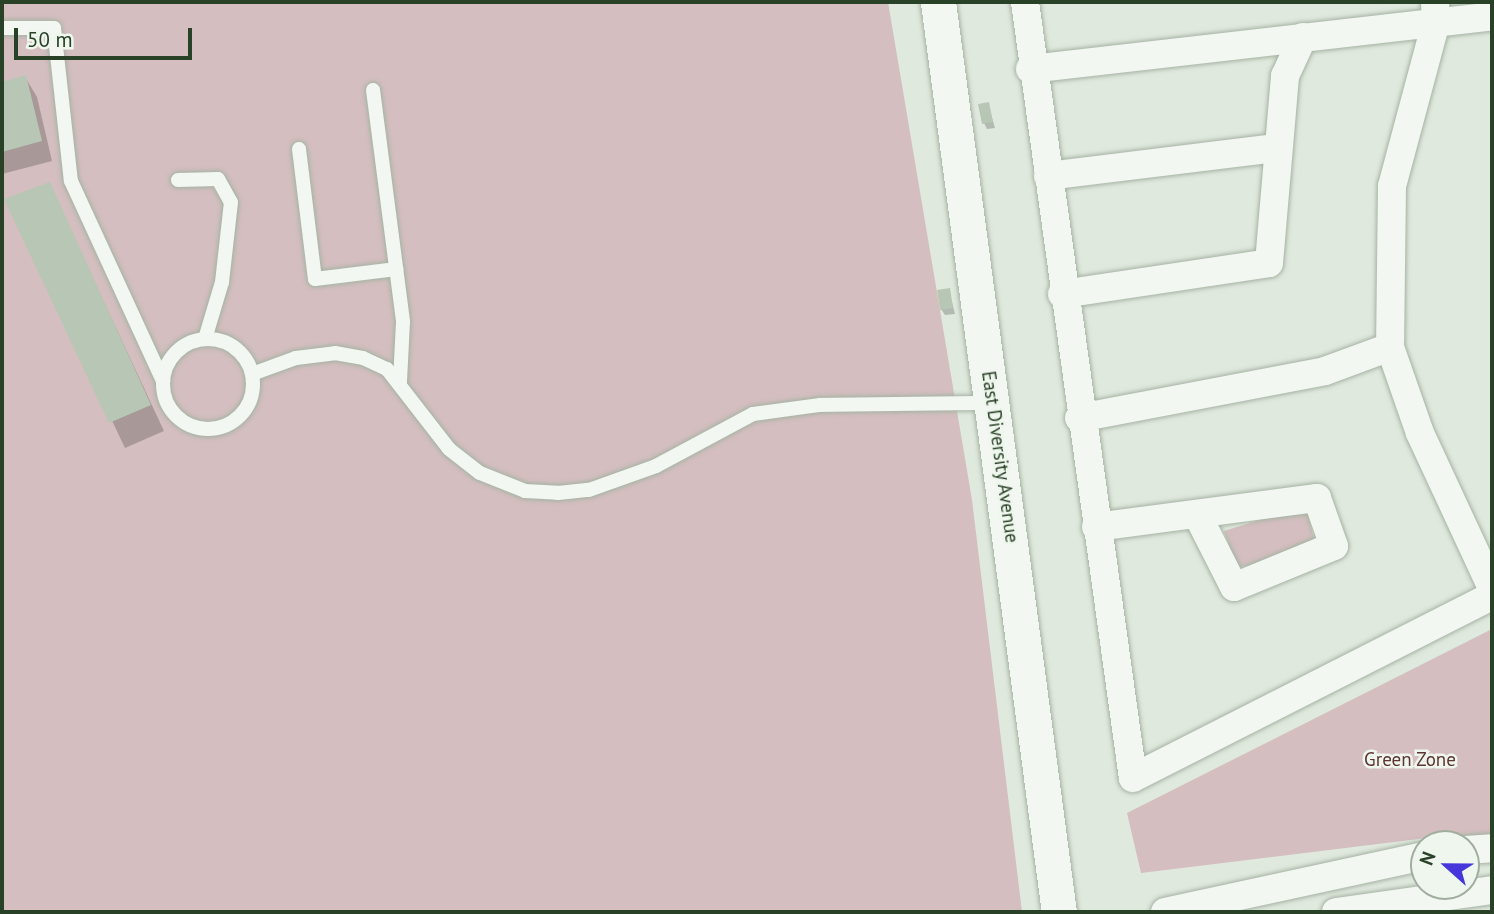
<!DOCTYPE html>
<style>
body{margin:0}
#map{position:relative;width:1494px;height:914px;overflow:hidden;background:#e0e9de;font-family:"PT Sans",sans-serif}
div>[style]{position:absolute}
[style*='--x']{left:calc(var(--x)*1px);top:calc(var(--y)*1px);width:calc(var(--w)*1px);rotate:calc(var(--a)*1deg)}
.green>*{inset:0;background:#d4bebf}
.shadow>*{inset:0;background:#0003}
.building>*{inset:0;background:#b7c6b5}
.roads{filter:drop-shadow(0 0 2px #a5b3a3) drop-shadow(0 0 2px #a5b3a3)}
.service>*{height:14px;margin:-7px;padding:0 7px;transform-origin:7px;border-radius:7px;background:#f2f7f1}
.service>.ring{margin:-7px;padding:0;box-sizing:content-box;background:none;border:14px solid #f2f7f1;border-radius:50%}
.minor>*{height:28px;margin:-14px;padding:0 14px;transform-origin:14px;border-radius:14px;background:#f2f7f1}
.tertiary>*{height:35px;margin:-17.5px;padding:0 17.5px;transform-origin:17.5px;border-radius:17.5px;background:#f2f7f1}
span{translate:-50% -50%;white-space:nowrap;text-align:center;line-height:1.15;-webkit-text-stroke:5px #eff6ee;paint-order:stroke}
.street-label{font-size:19px;color:#294126}
.park-label{font-size:19px;color:#5e3432}
.frame{position:absolute;inset:0;border:4px solid #294126;pointer-events:none}
.north{position:absolute;left:1410px;top:830px;width:70px;height:70px;box-sizing:border-box;background:#eff6ee;border:2px solid #a0ae9e;border-radius:50%;rotate:291deg;font-size:19px;font-weight:700;line-height:28px;text-align:center;color:#294126}
.north::after{content:'';display:block;margin:auto;width:24px;height:32px;background:#4537da;clip-path:polygon(50% 0,100% 100%,50% 72%,0 100%)}
.scale{position:absolute;left:14px;top:28px;width:178px;height:32px;box-sizing:border-box;border:4px solid #294126;border-top:0;padding-left:9px;font-size:21px;line-height:24px;white-space:nowrap;color:#294126;-webkit-text-stroke:5px #eff6ee;paint-order:stroke}
</style>
<div id="map">
<div class="green">
<div style="clip-path:polygon(2px 2px,888px 2px,972px 500px,1022px 912px,2px 912px)"></div>
<div style="clip-path:polygon(1308px 514px,1314px 540px,1269px 563px,1237px 567px,1224px 531px,1275px 515px)"></div>
<div style="clip-path:polygon(1492px 629px,1492px 836px,1427px 838px,1141px 873px,1127px 813px)"></div>
</div>
<div class="shadow">
<div style="clip-path:polygon(25px 77px,37px 97px,52px 161px,2px 174px,2px 84px)"></div>
<div style="clip-path:polygon(988px 104px,995px 128px,987px 129px,984px 123px)"></div>
<div style="clip-path:polygon(49px 184px,164px 431px,125px 448px,7px 200px)"></div>
<div style="clip-path:polygon(949px 290px,955px 314px,945px 315px,941px 309px)"></div>
</div>
<div class="building">
<div style="clip-path:polygon(26px 75px,42px 141px,2px 152px,2px 82px)"></div>
<div style="clip-path:polygon(989px 102px,993px 122px,982px 124px,978px 104px)"></div>
<div style="clip-path:polygon(50px 182px,151px 405px,109px 423px,4px 199px)"></div>
<div style="clip-path:polygon(950px 288px,953px 308px,940px 310px,937px 290px)"></div>
</div>
<div class="roads">
<div class="service">
<div style="--x:2;--y:28;--w:52;--a:0"></div>
<div style="--x:54;--y:28;--w:154;--a:83.7"></div>
<div style="--x:71;--y:181;--w:220;--a:65.3"></div>
<div style="--x:373;--y:90;--w:234;--a:82.6"></div>
<div style="--x:403;--y:322;--w:60;--a:92.9"></div>
<div style="--x:299;--y:149;--w:131;--a:83"></div>
<div style="--x:315;--y:279;--w:82;--a:-7"></div>
<div style="--x:178;--y:180;--w:40;--a:-1.4"></div>
<div style="--x:218;--y:179;--w:26;--a:61"></div>
<div style="--x:231;--y:202;--w:81;--a:96.4"></div>
<div style="--x:222;--y:282;--w:59;--a:106.6"></div>
<div class="ring" style="left:163px;top:339px;width:76px;height:76px"></div>
<div style="--x:252;--y:374;--w:47;--a:-20"></div>
<div style="--x:296;--y:358;--w:39;--a:-7"></div>
<div style="--x:335;--y:353;--w:28;--a:10"></div>
<div style="--x:363;--y:358;--w:26;--a:25"></div>
<div style="--x:387;--y:369;--w:101;--a:52.2"></div>
<div style="--x:449;--y:449;--w:39;--a:38"></div>
<div style="--x:480;--y:473;--w:48;--a:21.8"></div>
<div style="--x:525;--y:491;--w:33;--a:3"></div>
<div style="--x:558;--y:493;--w:31;--a:-6"></div>
<div style="--x:589;--y:490;--w:71;--a:-19.7"></div>
<div style="--x:656;--y:466;--w:110;--a:-28.2"></div>
<div style="--x:753;--y:414;--w:68;--a:-7.7"></div>
<div style="--x:820;--y:405;--w:171;--a:-0.7"></div>
</div>
<div class="minor">
<div style="--x:1025;--y:2;--w:783;--a:82.08"></div>
<div style="--x:1133;--y:778;--w:402;--a:-26.9"></div>
<div style="--x:1435;--y:2;--w:20;--a:87"></div>
<div style="--x:1436;--y:22;--w:170;--a:105"></div>
<div style="--x:1392;--y:186;--w:161;--a:90.7"></div>
<div style="--x:1390;--y:347;--w:91;--a:70.8"></div>
<div style="--x:1420;--y:433;--w:171;--a:65.1"></div>
<div style="--x:1030;--y:69;--w:465;--a:-6.5"></div>
<div style="--x:1048;--y:176;--w:230;--a:-7"></div>
<div style="--x:1062;--y:294;--w:209;--a:-8.5"></div>
<div style="--x:1269;--y:263;--w:188;--a:-85.1"></div>
<div style="--x:1285;--y:76;--w:43;--a:-65.2"></div>
<div style="--x:1079;--y:418;--w:250;--a:-10.8"></div>
<div style="--x:1325;--y:371;--w:69;--a:-20.3"></div>
<div style="--x:1096;--y:527;--w:223;--a:-7.5"></div>
<div style="--x:1317;--y:498;--w:51;--a:70.5"></div>
<div style="--x:1334;--y:546;--w:108;--a:157.7"></div>
<div style="--x:1234;--y:587;--w:77;--a:-116.9"></div>
<div style="--x:1466;--y:850;--w:26;--a:-4"></div>
<div style="--x:1165;--y:912;--w:265;--a:-12.2"></div>
<div style="--x:1336;--y:912;--w:158;--a:-8"></div>
</div>
<div class="tertiary">
<div style="--x:938;--y:2;--w:918;--a:82.43"></div>
</div>
</div>
<div class="street-label">
<span style="left:1000px;top:457px;rotate:82deg">East Diversity Avenue</span>
</div>
<div class="park-label">
<span style="left:1410px;top:760px">Green Zone</span>
</div>
<div class="frame"></div>
<div class="north">N</div>
<div class="scale">50 m</div>
</div>
